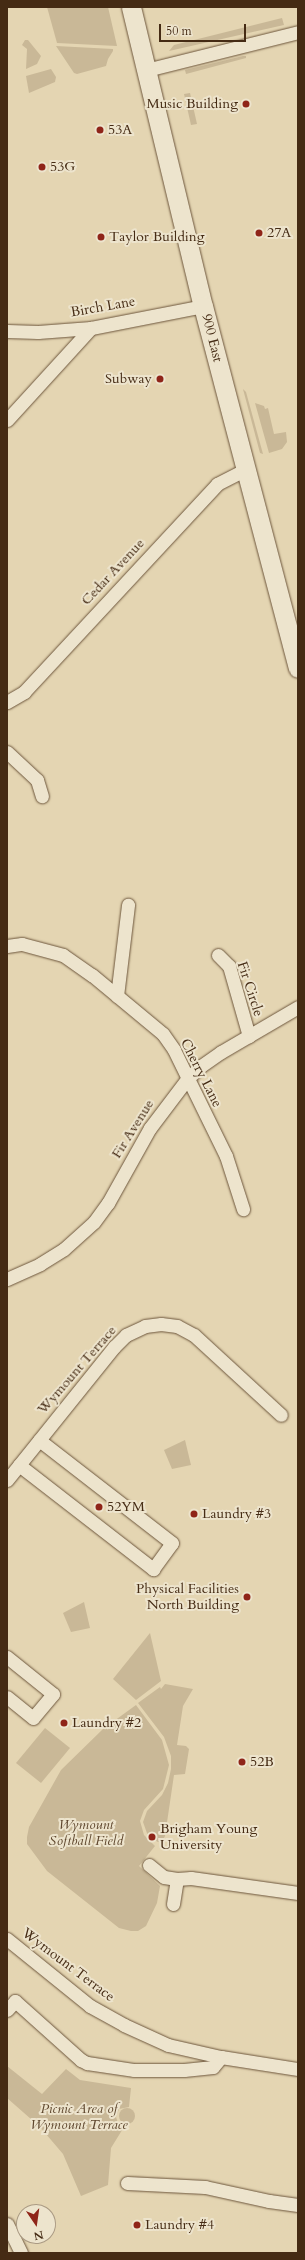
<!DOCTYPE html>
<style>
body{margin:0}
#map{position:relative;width:305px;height:2260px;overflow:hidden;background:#e4d5b2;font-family:Cardo,serif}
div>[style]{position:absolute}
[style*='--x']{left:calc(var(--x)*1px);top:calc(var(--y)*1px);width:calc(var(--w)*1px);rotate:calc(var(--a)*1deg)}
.green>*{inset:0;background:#c9b897}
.round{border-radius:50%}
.roads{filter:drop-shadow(0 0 1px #6d563c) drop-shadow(0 0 1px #6d563c)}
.minor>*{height:13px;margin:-6.5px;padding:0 6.5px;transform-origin:6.5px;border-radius:6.5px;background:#ede4cd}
.secondary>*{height:19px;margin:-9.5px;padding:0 9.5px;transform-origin:9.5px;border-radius:9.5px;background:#ede4cd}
.dots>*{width:11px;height:11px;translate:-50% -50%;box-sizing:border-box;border:2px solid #ede4cd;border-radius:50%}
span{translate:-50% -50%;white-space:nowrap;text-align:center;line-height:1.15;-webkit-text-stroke:4px #ede4cd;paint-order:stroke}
.poi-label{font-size:14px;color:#452b14}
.right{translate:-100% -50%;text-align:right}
.left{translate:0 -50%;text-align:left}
.street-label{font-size:14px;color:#452b14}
.park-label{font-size:14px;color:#5f472e;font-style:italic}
.frame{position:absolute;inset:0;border:8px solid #452b14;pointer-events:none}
.north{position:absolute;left:16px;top:2204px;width:40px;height:40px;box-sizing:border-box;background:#ede4cd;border:1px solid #aa9a83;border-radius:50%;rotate:167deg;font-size:11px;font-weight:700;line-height:16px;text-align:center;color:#452b14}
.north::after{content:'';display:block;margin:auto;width:14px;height:18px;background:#8f2418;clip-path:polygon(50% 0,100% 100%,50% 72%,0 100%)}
.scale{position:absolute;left:159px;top:24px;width:87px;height:18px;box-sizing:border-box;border:2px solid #452b14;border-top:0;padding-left:5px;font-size:12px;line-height:14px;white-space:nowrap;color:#452b14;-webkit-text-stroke:3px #ede4cd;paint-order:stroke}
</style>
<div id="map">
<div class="green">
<div style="clip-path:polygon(47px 7px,108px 7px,117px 46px,57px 43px)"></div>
<div style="clip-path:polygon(282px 18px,284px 25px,169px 51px,174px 45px)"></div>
<div style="clip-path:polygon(25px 40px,28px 40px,41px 56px,37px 64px,26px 69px,27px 49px,22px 45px)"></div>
<div style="clip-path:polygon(56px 46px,113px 49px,113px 51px,108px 59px,106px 66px,77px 74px,74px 73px)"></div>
<div style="clip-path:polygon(243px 56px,246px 56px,246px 58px,186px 74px,185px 70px)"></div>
<div style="clip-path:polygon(51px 69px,56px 77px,55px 82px,29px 93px,26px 76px)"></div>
<div style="clip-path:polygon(190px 93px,197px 124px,191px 125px,184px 94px)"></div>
<div style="clip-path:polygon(243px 389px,246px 392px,263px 454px,260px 453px)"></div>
<div style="clip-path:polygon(255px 403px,264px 406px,265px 409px,268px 408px,274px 434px,286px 432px,287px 442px,282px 449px,269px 453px)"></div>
<div style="clip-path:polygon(185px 1440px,191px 1465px,172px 1469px,164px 1450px)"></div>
<div style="clip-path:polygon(84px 1602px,90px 1628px,71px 1632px,63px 1613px)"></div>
<div style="clip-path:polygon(150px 1633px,161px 1681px,136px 1700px,113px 1679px)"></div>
<div style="clip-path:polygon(165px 1684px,193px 1689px,183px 1706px,177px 1745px,186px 1746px,189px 1749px,185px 1774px,174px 1775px,165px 1836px,162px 1842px,158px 1842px,148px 1836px,143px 1822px,147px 1811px,162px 1795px,168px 1783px,171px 1769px,171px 1756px,164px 1737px,138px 1703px,160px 1687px,161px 1689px)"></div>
<div style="clip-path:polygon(136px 1705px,162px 1740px,169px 1765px,163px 1789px,144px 1810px,140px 1821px,144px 1835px,155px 1846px,139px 1866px,160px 1886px,157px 1903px,146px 1926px,138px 1931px,131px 1931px,119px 1928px,47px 1871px,27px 1844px,27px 1837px,29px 1827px,61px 1770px,103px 1729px)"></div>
<div style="clip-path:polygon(45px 1728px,70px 1748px,41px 1783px,16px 1763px)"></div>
<div style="clip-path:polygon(7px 2066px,42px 2094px,66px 2069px,80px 2080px,131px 2088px,129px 2107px,119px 2109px,116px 2117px,118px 2123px,124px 2127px,111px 2148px,108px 2185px,81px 2196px,63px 2154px,40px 2127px,7px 2098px)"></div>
<div class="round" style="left:119px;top:2108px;width:16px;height:16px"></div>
</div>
<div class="roads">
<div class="minor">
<div style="--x:146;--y:70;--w:157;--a:-14"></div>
<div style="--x:7;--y:331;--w:31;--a:2"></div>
<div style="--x:38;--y:332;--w:53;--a:-4.3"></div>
<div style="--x:91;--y:328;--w:114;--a:-11.1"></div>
<div style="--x:7;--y:420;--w:125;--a:-47.6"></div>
<div style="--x:7;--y:702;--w:20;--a:-30"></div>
<div style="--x:24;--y:692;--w:284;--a:-47.1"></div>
<div style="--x:217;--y:484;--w:34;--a:-27"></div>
<div style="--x:7;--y:752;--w:41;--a:43"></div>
<div style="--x:37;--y:780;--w:17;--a:73"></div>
<div style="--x:7;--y:946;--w:15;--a:-8"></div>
<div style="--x:22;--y:944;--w:42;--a:15"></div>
<div style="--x:63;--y:955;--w:35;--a:35"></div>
<div style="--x:92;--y:975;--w:92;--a:39.7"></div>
<div style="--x:163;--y:1034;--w:19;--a:55"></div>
<div style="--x:174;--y:1050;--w:118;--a:63.9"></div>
<div style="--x:226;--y:1156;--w:56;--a:72.2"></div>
<div style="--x:218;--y:955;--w:16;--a:45"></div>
<div style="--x:229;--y:966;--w:73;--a:74.1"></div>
<div style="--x:117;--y:996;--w:92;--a:-83.1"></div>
<div style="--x:7;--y:1279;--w:36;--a:-24"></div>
<div style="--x:40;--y:1264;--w:28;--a:-32"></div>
<div style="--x:64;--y:1249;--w:40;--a:-42"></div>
<div style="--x:94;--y:1222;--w:24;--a:-54"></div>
<div style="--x:108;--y:1203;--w:86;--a:-60.8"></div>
<div style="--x:150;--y:1128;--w:61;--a:-52.9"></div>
<div style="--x:187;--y:1079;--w:19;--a:-43"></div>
<div style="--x:201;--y:1066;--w:24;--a:-35"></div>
<div style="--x:221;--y:1052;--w:89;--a:-30.3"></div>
<div style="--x:19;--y:1465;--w:170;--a:37.8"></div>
<div style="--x:153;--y:1569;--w:32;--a:-54"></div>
<div style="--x:172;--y:1543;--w:168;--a:-142.2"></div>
<div style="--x:7;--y:1480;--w:171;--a:-51.2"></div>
<div style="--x:114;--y:1347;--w:17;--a:-45"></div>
<div style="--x:126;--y:1335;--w:21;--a:-25"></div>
<div style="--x:145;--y:1326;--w:16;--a:-7"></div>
<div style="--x:161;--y:1324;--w:16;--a:7"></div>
<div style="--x:177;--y:1326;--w:19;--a:28"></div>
<div style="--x:194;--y:1335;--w:118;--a:42.6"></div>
<div style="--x:7;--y:1657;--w:59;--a:38.8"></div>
<div style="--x:53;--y:1694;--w:31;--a:130"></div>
<div style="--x:33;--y:1718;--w:33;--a:-141"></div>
<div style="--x:149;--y:1865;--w:19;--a:39"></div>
<div style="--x:164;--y:1877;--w:13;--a:9"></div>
<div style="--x:177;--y:1879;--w:14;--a:-4"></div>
<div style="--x:191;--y:1878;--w:108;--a:8"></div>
<div style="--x:173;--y:1904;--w:25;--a:-81"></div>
<div style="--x:7;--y:1939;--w:107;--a:38.9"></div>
<div style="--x:90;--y:2006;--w:39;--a:29"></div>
<div style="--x:124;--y:2025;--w:48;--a:24.4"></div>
<div style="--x:168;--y:2045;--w:54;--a:12.8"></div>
<div style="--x:221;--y:2057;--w:78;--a:8.9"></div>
<div style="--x:7;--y:2010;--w:12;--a:-48"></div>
<div style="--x:15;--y:2001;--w:89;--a:41.8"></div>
<div style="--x:81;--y:2060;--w:7;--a:27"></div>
<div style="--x:87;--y:2063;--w:48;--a:8.5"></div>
<div style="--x:134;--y:2070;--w:50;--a:0"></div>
<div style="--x:184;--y:2070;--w:29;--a:-6"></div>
<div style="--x:213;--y:2067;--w:13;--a:-51"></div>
<div style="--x:127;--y:2183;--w:78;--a:2.9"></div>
<div style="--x:205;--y:2187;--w:66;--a:12.3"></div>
<div style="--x:269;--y:2201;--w:29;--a:8"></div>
<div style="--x:7;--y:2224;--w:32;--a:64"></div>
</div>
<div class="secondary">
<div style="--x:131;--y:7;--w:308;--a:76.5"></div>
<div style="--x:203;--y:306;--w:374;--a:75.3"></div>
</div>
</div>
<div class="dots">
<div style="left:246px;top:104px;background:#8f2418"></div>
<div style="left:100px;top:130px;background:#8f2418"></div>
<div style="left:42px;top:167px;background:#8f2418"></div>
<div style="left:259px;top:233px;background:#8f2418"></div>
<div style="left:101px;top:237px;background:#8f2418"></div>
<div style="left:160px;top:379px;background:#8f2418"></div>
<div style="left:99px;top:1507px;background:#8f2418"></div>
<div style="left:194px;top:1514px;background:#8f2418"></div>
<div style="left:247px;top:1597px;background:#8f2418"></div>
<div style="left:64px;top:1723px;background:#8f2418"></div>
<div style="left:242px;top:1762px;background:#8f2418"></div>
<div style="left:152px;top:1837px;background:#8f2418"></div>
<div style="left:137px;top:2225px;background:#8f2418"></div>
</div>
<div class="poi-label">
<span class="right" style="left:238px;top:104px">Music Building</span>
<span class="left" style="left:108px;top:130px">53A</span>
<span class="left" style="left:50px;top:167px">53G</span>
<span class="left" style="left:267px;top:233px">27A</span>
<span class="left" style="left:109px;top:237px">Taylor Building</span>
<span class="right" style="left:152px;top:379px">Subway</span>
<span class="left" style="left:107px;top:1507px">52YM</span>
<span class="left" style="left:202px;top:1514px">Laundry #3</span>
<span class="right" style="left:239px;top:1597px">Physical Facilities<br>North Building</span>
<span class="left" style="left:72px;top:1723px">Laundry #2</span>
<span class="left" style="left:250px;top:1762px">52B</span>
<span class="left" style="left:160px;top:1837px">Brigham Young<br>University</span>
<span class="left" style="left:145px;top:2225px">Laundry #4</span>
</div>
<div class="street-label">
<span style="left:103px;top:307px;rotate:-10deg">Birch Lane</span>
<span style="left:212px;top:338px;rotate:76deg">900 East</span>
<span style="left:113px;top:572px;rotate:-47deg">Cedar Avenue</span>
<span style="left:250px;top:989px;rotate:72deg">Fir Circle</span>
<span style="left:201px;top:1073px;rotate:63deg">Cherry Lane</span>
<span style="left:133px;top:1129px;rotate:-58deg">Fir Avenue</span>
<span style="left:77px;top:1370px;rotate:-49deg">Wymount Terrace</span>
<span style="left:68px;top:1965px;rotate:37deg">Wymount Terrace</span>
</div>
<div class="park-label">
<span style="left:86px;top:1833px">Wymount<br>Softball Field</span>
<span style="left:79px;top:2117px">Picnic Area of<br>Wymount Terrace</span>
</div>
<div class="frame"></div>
<div class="north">N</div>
<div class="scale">50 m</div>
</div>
